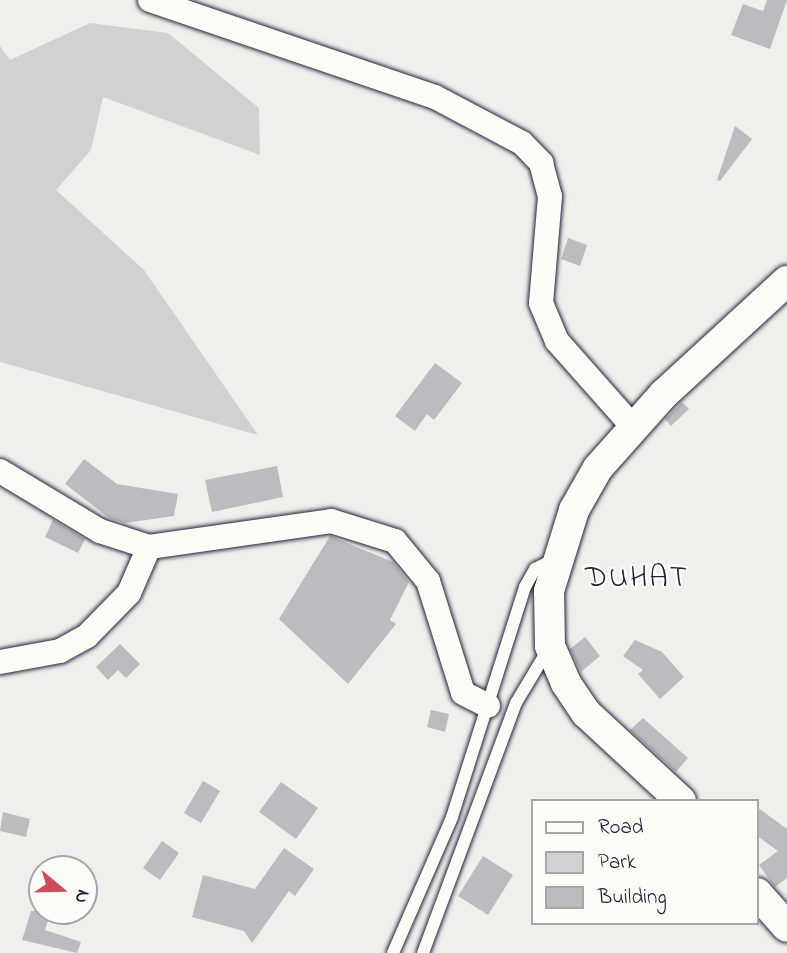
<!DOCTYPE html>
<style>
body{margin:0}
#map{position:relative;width:787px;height:953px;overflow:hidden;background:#f0efec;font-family:"Indie Flower",sans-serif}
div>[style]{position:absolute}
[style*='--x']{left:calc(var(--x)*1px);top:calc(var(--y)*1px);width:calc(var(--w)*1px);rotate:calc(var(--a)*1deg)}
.green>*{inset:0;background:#d2d1d1}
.building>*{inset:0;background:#bcbcc0}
.roads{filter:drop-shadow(0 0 2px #22223b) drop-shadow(0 0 2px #22223b)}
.service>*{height:12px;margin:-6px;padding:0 6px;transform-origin:6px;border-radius:6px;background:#fdfcf7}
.minor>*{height:24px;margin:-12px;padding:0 12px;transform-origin:12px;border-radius:12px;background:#fdfcf7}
.tertiary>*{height:30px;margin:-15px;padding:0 15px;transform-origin:15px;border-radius:15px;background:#fdfcf7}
span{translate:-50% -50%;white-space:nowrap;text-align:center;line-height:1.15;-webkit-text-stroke:5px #fdfcf7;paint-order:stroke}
.neighbourhood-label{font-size:30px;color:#22223b;letter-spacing:2px}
.legend{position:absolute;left:531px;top:799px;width:228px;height:126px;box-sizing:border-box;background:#fdfcf7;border:2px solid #a5a5ac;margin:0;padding:9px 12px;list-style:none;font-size:21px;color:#22223b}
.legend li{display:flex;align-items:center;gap:14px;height:35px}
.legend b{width:35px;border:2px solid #a5a5ac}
.north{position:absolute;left:28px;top:855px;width:70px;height:70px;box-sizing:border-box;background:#fdfcf7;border:2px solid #a5a5ac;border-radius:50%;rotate:109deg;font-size:19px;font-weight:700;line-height:28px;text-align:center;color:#22223b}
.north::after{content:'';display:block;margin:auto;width:24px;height:32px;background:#d1495b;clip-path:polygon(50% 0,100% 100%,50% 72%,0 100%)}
</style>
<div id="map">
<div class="green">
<div style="clip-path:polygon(90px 23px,168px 33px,259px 108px,260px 155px,103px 97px,91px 150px,56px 190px,144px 270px,258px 435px,0 362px,0 46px,10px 60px)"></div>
</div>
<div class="building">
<div style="clip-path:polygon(767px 0,787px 0,770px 49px,731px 35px,743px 4px,763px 11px)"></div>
<div style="clip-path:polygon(735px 126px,752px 139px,720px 181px,717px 180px)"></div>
<div style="clip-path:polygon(568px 238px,587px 245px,580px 266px,561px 259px)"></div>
<div style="clip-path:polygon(435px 363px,462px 383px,434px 420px,427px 414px,415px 431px,395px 416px)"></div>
<div style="clip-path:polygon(682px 402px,689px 409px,671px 426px,665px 419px)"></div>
<div style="clip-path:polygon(84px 459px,117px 484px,178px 494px,174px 516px,125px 523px,109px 518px,65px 484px)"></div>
<div style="clip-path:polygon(277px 466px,283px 497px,212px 512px,205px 480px)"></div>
<div style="clip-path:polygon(53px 520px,85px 539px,78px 553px,45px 537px)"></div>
<div style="clip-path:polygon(330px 536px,393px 562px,409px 582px,390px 620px,396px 624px,348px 684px,279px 619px)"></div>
<div style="clip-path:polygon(585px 637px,600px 656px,581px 672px,570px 649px)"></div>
<div style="clip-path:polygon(635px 640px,662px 652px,684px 677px,660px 699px,638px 674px,643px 670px,623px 656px)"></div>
<div style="clip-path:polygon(120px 644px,140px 664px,126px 678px,118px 670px,108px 680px,96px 667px)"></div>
<div style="clip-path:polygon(431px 710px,449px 714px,445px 732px,427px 727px)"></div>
<div style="clip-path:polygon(643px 718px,688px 758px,676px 772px,630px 730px)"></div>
<div style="clip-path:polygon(203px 781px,220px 791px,201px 823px,184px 813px)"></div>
<div style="clip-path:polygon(281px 782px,318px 808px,296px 839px,259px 812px)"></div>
<div style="clip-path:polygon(757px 807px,787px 829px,787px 878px,775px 887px,759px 865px,778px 851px,757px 836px)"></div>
<div style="clip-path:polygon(3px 812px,30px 819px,26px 837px,0 831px)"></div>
<div style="clip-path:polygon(162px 841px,179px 853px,160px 880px,143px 868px)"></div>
<div style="clip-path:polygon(284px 848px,314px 869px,295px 896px,289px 891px,252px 943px,244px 931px,192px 917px,203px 875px,255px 889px)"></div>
<div style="clip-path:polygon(483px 856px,513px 875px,488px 915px,458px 896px)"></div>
<div style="clip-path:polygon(31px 911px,51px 911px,45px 930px,81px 942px,77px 953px,22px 940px)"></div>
</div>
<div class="roads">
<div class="service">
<div style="--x:393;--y:953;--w:148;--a:-66.5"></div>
<div style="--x:452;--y:817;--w:241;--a:-72.4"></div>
<div style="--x:525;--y:587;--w:21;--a:-61"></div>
<div style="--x:535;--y:569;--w:25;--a:-27"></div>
<div style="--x:423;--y:953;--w:267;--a:-69.6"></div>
<div style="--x:516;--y:703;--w:66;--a:-59.2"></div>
</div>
<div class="minor">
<div style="--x:150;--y:0;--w:301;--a:18.8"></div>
<div style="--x:435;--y:97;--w:98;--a:27.9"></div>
<div style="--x:522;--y:143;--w:28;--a:46"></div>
<div style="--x:541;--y:163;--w:34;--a:75"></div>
<div style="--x:550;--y:196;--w:107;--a:94.8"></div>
<div style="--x:541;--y:303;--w:41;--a:67.2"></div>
<div style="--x:557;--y:341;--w:115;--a:48.5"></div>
<div style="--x:0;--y:471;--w:117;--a:31"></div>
<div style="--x:100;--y:531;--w:52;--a:18.1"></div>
<div style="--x:149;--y:547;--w:184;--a:-8.1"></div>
<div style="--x:331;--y:521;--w:67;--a:17.4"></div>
<div style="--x:395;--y:541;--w:52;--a:50.5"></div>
<div style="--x:428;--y:581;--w:117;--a:72.6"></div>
<div style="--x:463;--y:693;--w:28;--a:27"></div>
<div style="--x:0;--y:662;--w:61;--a:-10.4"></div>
<div style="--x:60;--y:651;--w:31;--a:-29"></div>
<div style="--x:87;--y:636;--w:60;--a:-45.7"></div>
<div style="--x:129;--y:593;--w:50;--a:-66.5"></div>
</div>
<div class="tertiary">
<div style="--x:681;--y:801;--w:129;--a:-137.2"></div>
<div style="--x:586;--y:713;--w:36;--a:-124"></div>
<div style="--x:566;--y:683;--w:40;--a:-113.4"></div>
<div style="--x:550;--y:646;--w:55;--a:-91"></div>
<div style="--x:549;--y:591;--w:85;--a:-72.8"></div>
<div style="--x:574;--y:510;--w:48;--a:-60.3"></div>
<div style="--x:598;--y:468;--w:99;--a:-48.3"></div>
<div style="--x:664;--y:394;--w:167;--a:-42.6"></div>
<div style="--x:757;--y:893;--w:45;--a:48.6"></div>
</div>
</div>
<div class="neighbourhood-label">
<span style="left:637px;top:579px">DUHAT</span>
</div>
<ul class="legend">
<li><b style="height:9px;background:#fdfcf7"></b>Road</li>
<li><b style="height:19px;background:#d2d1d1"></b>Park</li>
<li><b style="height:19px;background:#bcbcc0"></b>Building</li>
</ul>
<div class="north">N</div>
</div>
